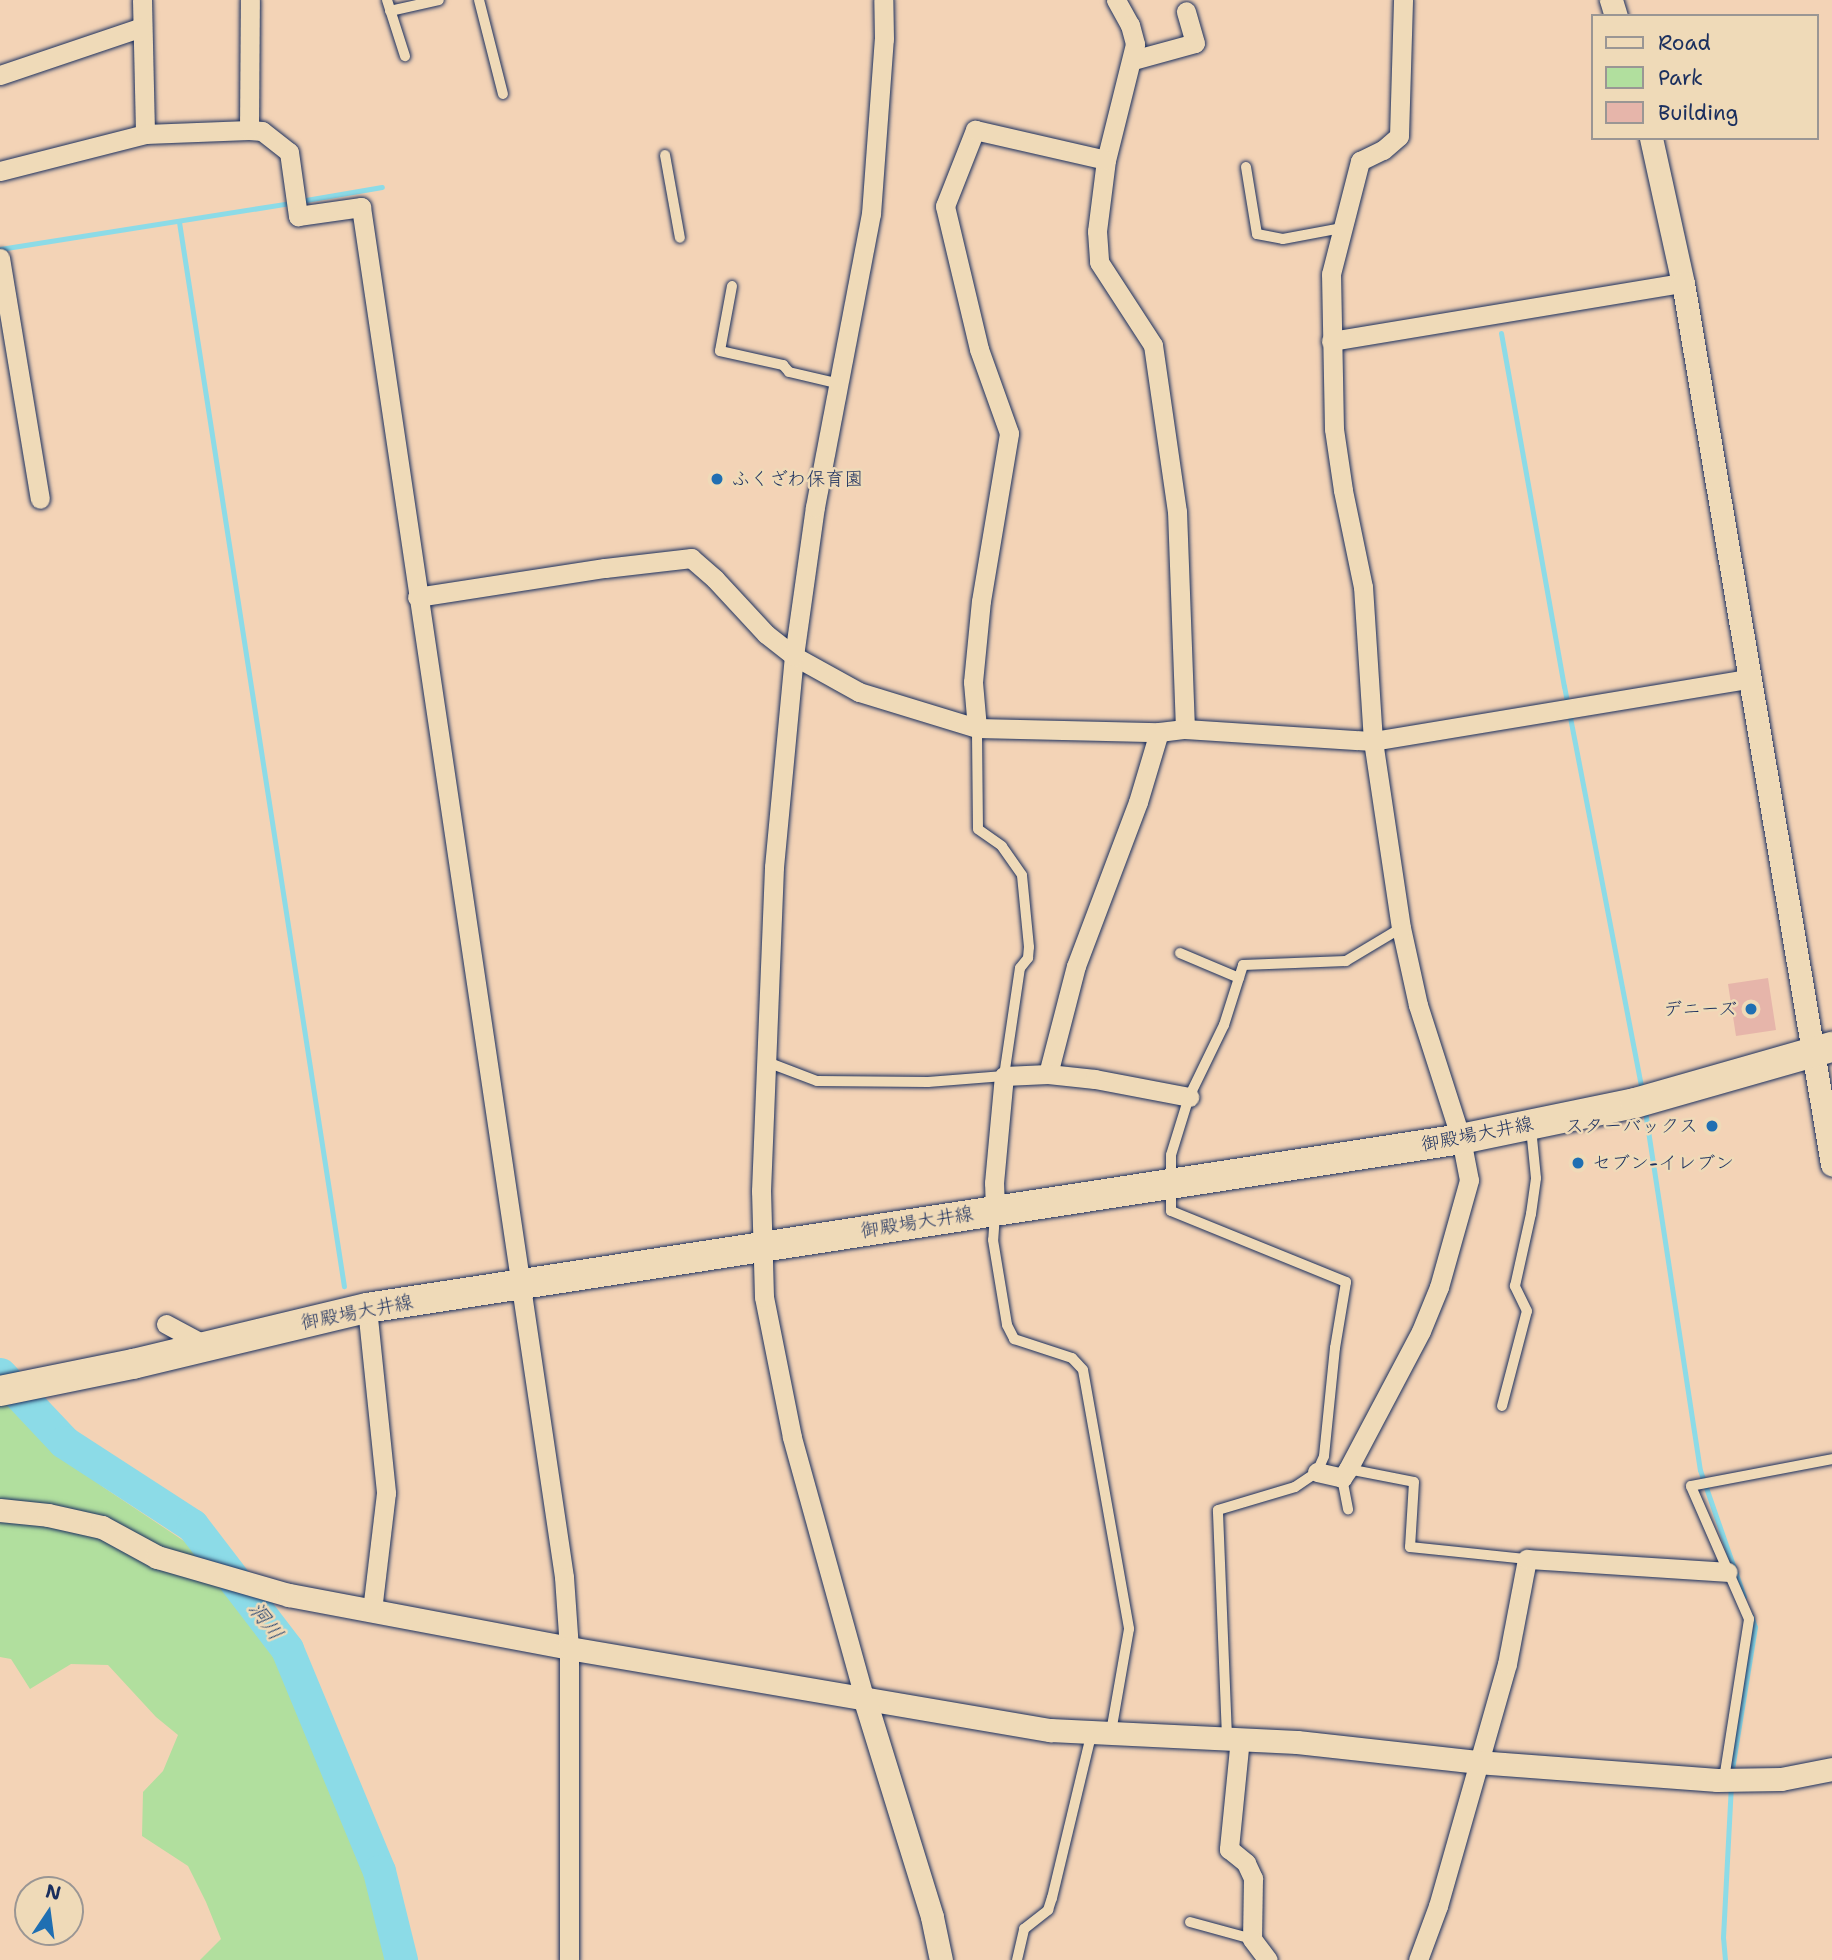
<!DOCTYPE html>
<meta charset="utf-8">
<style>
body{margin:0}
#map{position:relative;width:1832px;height:1960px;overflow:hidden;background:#f3d3b6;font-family:"Shantell Sans","Klee One",sans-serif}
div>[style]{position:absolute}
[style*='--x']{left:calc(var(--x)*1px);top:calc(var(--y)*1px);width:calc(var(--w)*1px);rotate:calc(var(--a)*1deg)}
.green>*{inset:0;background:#b1df9e}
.stream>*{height:5px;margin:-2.5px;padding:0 2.5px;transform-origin:2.5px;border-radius:2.5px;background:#8cdbe7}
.river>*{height:33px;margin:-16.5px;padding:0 16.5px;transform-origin:16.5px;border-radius:16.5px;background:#8cdbe7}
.building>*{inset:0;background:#e6b5aa}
.roads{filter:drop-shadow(0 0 2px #1b2f5e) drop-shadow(0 0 2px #1b2f5e)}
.service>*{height:10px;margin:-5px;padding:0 5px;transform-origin:5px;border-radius:5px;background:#efdab8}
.minor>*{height:19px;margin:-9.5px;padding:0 9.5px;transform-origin:9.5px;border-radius:9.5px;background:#efdab8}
.tertiary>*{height:23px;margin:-11.5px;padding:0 11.5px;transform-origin:11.5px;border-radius:11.5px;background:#efdab8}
.primary>*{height:30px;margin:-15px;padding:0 15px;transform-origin:15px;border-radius:15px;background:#efdab8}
.dots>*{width:19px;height:19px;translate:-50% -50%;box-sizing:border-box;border:4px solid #efdab8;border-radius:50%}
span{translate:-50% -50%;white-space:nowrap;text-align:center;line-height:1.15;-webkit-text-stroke:5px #efdab8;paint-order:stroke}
.poi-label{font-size:19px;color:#1b2f5e}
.left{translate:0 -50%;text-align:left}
.right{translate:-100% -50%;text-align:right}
.street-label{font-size:19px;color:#1b2f5e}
.water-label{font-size:21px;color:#2c4973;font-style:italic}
.legend{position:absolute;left:1591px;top:14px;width:228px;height:126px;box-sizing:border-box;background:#efdab8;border:2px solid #9a9694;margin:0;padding:9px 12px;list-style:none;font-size:21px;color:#1b2f5e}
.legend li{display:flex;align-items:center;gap:14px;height:35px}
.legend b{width:35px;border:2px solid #9a9694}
.north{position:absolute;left:14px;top:1876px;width:70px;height:70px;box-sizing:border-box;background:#efdab8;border:2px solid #9a9694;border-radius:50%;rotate:13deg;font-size:19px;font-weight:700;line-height:28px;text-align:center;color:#1b2f5e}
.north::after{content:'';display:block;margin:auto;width:24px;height:32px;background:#1f6fb2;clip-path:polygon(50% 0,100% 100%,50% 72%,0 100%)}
</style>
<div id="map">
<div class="green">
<div style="clip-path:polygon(0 1391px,43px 1439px,103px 1487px,196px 1549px,282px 1662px,365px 1867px,385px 1960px,200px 1960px,221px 1939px,206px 1902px,188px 1866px,142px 1836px,143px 1792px,163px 1771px,178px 1735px,156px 1717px,108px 1665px,71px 1664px,30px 1689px,11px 1659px,0 1657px)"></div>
</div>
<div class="stream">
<div style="--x:300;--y:201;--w:83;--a:-9.7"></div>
<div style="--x:179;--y:222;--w:1077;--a:81.19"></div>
<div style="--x:0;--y:249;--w:295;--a:-9"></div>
<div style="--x:1501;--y:333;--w:359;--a:79.9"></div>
<div style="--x:1564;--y:686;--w:412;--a:79.1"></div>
<div style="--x:1645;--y:1111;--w:363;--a:81.3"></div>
<div style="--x:1700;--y:1470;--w:134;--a:70.9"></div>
<div style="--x:1731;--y:1775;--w:150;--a:-80.8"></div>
<div style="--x:1755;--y:1627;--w:12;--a:-110"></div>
<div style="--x:1725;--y:1960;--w:23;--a:-95"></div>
<div style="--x:1723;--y:1937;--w:152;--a:-87"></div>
</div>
<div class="river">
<div style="--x:0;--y:1374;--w:93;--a:46.7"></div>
<div style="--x:64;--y:1442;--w:153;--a:33"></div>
<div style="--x:192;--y:1525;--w:156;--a:52.5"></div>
<div style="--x:287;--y:1649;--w:240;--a:67.5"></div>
<div style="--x:379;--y:1871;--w:92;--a:76.1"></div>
</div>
<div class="building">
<div style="clip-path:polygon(1768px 978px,1776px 1030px,1736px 1036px,1728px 984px)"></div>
</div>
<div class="roads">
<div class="service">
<div style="--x:387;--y:0;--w:59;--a:72.2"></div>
<div style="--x:479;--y:0;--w:97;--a:75.7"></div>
<div style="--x:390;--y:11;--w:50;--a:-12.7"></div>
<div style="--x:665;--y:155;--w:84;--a:79.8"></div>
<div style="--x:1246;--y:167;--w:68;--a:80.7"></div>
<div style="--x:1257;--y:234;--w:26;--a:11"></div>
<div style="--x:1283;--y:239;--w:59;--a:-10.7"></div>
<div style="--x:732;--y:286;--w:66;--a:100.5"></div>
<div style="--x:720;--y:351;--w:65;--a:12.5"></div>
<div style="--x:783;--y:365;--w:9;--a:49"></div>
<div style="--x:789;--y:372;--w:52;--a:13.2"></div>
<div style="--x:1180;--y:953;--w:64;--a:23"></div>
<div style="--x:767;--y:1062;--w:53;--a:20.8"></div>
<div style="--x:817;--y:1081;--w:111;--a:0.5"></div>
<div style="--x:928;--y:1082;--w:76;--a:-4.5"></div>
<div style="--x:1004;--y:1076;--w:109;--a:-81.6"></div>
<div style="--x:1020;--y:968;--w:13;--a:-51"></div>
<div style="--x:1028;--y:958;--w:11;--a:-85"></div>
<div style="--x:1029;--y:947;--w:72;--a:-95.6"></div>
<div style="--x:1022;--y:875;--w:35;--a:-125"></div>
<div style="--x:1002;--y:846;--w:29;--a:-145"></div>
<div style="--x:978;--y:829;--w:101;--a:-90.6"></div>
<div style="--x:995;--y:1214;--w:26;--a:94"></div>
<div style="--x:993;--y:1240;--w:86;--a:80.6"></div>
<div style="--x:1007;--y:1325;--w:16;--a:63"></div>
<div style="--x:1014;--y:1339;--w:61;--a:18.1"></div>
<div style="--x:1072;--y:1358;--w:16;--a:47"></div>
<div style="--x:1083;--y:1370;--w:263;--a:79.9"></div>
<div style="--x:1129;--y:1629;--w:105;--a:99.9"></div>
<div style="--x:1502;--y:1406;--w:98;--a:-75.3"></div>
<div style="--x:1527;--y:1311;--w:28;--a:-116"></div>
<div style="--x:1515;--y:1286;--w:74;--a:-77.5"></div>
<div style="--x:1531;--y:1214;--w:36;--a:-82"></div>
<div style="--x:1536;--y:1178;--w:50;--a:-95.7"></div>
<div style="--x:1348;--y:1469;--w:67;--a:11.1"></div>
<div style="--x:1414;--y:1482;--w:65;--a:93.5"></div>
<div style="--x:1410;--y:1547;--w:118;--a:5.9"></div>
<div style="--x:1342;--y:1478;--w:32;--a:79"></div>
<div style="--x:1227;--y:1737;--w:227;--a:-92.3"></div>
<div style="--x:1218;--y:1510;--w:80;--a:-16.6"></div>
<div style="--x:1295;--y:1487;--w:27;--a:-34"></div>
<div style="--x:1317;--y:1472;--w:17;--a:-66"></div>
<div style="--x:1324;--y:1456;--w:109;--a:-84.2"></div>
<div style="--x:1335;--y:1348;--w:67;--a:-80.5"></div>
<div style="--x:1346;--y:1282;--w:189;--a:-157.9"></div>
<div style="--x:1171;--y:1211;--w:56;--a:-90"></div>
<div style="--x:1171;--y:1155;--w:61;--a:-72.8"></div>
<div style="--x:1189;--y:1097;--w:80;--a:-64.1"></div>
<div style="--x:1224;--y:1025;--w:63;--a:-72.4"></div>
<div style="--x:1243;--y:965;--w:103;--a:-2.2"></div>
<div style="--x:1346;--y:961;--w:64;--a:-31"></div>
<div style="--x:1724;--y:1779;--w:162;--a:-81.1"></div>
<div style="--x:1749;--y:1619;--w:145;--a:-113.6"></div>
<div style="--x:1691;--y:1486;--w:144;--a:-10.8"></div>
<div style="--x:1190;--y:1922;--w:64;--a:15.3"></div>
<div style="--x:1017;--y:1960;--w:32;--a:-77"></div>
<div style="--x:1024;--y:1929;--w:31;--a:-38"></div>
<div style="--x:1048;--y:1910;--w:13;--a:-72"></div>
<div style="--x:1052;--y:1898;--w:172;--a:-76.5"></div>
</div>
<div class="minor">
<div style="--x:142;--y:0;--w:134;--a:88.7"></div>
<div style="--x:1116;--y:0;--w:29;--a:61"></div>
<div style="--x:1130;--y:25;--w:20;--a:75"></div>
<div style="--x:1135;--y:44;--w:120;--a:104"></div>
<div style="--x:1106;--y:160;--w:72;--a:97.2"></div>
<div style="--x:1097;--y:231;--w:31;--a:86"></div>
<div style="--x:1099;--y:262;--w:99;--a:57"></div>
<div style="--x:1153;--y:345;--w:168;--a:81.8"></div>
<div style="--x:1177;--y:511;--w:218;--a:87.9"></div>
<div style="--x:1133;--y:60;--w:64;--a:-15.3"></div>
<div style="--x:1195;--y:43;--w:33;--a:-106"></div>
<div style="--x:0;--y:75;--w:150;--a:-18.7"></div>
<div style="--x:249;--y:130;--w:13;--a:4"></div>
<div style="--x:262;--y:131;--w:34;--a:38"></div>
<div style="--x:289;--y:152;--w:65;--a:82"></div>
<div style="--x:298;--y:216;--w:64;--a:-8.1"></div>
<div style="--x:361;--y:207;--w:1385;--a:81.57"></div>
<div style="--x:564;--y:1577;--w:71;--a:86"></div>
<div style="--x:569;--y:1648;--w:312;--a:90"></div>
<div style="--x:0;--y:171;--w:150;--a:-14.3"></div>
<div style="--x:145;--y:134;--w:104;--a:-2.2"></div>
<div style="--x:249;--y:130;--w:130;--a:-89.6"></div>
<div style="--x:0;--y:258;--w:244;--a:80.6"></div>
<div style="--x:1331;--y:341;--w:357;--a:-9.4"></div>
<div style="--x:417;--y:597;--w:190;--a:-8.8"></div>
<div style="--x:605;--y:568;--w:87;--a:-6.6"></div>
<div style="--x:691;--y:558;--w:32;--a:41"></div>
<div style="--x:715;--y:579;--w:75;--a:47.2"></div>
<div style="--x:766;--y:634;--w:36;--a:38"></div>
<div style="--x:794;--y:656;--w:74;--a:29"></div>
<div style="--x:859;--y:692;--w:123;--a:17"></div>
<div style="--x:977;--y:728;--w:182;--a:1.3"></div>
<div style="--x:1159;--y:732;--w:26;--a:-7"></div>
<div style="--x:1185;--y:729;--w:188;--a:3.7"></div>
<div style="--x:1373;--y:741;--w:380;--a:-9.4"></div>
<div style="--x:977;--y:728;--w:46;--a:-95"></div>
<div style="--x:973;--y:682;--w:81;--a:-84.4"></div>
<div style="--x:981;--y:601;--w:170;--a:-80.5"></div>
<div style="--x:1009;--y:433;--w:89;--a:-109.7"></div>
<div style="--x:979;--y:349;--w:147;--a:-103.4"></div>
<div style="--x:945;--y:206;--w:82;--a:-68.5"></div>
<div style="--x:975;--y:130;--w:134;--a:12.9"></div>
<div style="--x:1048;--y:1074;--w:112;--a:-75.5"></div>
<div style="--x:1076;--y:966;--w:175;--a:-69.3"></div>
<div style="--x:1138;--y:802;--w:73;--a:-73.3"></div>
<div style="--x:995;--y:1210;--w:27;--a:-92"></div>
<div style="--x:994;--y:1183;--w:107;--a:-84.7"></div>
<div style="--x:1004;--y:1076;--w:44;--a:-2.6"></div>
<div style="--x:1048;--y:1074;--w:47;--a:6.1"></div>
<div style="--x:1095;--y:1079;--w:96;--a:10.8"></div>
<div style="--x:367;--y:1308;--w:186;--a:84.1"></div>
<div style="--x:386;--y:1493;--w:118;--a:96.8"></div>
<div style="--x:166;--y:1324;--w:44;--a:28.3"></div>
<div style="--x:1317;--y:1472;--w:26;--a:13"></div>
<div style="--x:1342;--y:1478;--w:11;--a:-56"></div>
<div style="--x:1348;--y:1469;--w:156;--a:-62.1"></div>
<div style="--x:1421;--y:1331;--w:48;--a:-67.8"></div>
<div style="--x:1439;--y:1287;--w:111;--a:-74.3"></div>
<div style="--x:1469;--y:1180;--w:42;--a:-101"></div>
<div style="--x:1461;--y:1139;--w:141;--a:-107.8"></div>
<div style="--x:1418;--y:1005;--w:79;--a:-102.4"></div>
<div style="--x:1401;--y:928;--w:189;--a:-98.5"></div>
<div style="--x:1373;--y:741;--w:154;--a:-93.7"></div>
<div style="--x:1363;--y:587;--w:99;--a:-101.7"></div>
<div style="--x:1343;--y:490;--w:62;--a:-98.4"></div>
<div style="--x:1334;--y:429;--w:155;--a:-91.1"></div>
<div style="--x:1331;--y:274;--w:117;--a:-75.6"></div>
<div style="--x:1360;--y:161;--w:25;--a:-26"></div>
<div style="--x:1383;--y:150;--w:21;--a:-41"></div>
<div style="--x:1399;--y:136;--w:136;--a:-88.3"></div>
<div style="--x:864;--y:1697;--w:270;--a:-105.5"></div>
<div style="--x:792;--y:1437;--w:143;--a:-101.3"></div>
<div style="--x:764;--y:1297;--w:106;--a:-91.6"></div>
<div style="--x:761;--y:1191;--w:324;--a:-87.7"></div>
<div style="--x:774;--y:867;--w:212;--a:-84.6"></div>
<div style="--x:794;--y:656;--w:150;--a:-82"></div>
<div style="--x:815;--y:507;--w:298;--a:-79.2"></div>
<div style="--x:871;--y:214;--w:175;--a:-85.8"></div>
<div style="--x:884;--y:39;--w:39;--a:-91"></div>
<div style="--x:1240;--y:1738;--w:112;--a:95.7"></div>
<div style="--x:1229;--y:1849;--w:22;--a:39"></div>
<div style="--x:1246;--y:1863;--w:17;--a:65"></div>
<div style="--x:1253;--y:1878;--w:61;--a:90.9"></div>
<div style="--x:1252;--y:1939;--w:26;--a:53"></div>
<div style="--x:1418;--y:1960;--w:58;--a:-69.7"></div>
<div style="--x:1438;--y:1906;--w:252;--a:-74.1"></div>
<div style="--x:1507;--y:1664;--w:107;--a:-79.2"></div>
<div style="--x:1527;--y:1559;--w:201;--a:3.7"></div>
</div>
<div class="tertiary">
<div style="--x:1611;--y:0;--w:17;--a:73"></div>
<div style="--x:1651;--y:138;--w:148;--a:77.6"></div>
<div style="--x:1683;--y:283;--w:894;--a:80.4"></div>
<div style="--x:0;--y:1510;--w:48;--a:5.9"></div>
<div style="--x:48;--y:1515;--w:55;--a:12.5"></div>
<div style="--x:102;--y:1527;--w:63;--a:28.6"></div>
<div style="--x:157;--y:1557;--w:137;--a:16.1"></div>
<div style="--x:289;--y:1595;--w:285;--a:10.7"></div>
<div style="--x:569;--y:1648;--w:488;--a:9.7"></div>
<div style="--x:1050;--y:1730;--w:247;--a:2.8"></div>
<div style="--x:1297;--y:1742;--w:181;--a:6.3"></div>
<div style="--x:1477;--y:1762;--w:241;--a:4.3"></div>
<div style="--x:1717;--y:1780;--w:64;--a:-0.9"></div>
<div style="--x:1781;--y:1779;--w:52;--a:-11.1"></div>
<div style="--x:864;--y:1697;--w:230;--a:72.8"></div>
<div style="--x:932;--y:1917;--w:44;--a:78.2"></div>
</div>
<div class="primary">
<div style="--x:0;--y:1391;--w:136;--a:-11.5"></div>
<div style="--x:133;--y:1364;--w:241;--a:-13.5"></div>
<div style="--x:367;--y:1308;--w:1107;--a:-8.78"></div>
<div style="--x:1461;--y:1139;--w:178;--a:-11.7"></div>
<div style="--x:1635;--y:1103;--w:205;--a:-15.9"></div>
</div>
</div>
<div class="dots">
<div style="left:717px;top:479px;background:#1f6fb2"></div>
<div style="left:1751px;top:1009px;background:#1f6fb2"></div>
<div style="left:1712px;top:1126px;background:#1f6fb2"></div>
<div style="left:1578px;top:1163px;background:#1f6fb2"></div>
</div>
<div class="poi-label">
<span class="left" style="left:731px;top:479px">ふくざわ保育園</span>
<span class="right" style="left:1737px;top:1009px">デニーズ</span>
<span class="right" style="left:1698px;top:1126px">スターバックス</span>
<span class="left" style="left:1592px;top:1163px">セブン-イレブン</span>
</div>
<div class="street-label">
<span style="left:1477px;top:1134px;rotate:-11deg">御殿場大井線</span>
<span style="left:917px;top:1222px;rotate:-9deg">御殿場大井線</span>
<span style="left:357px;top:1312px;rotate:-11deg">御殿場大井線</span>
</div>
<div class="water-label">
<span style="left:266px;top:1621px;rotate:53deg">洞川</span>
</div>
<ul class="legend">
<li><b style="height:9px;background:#efdab8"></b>Road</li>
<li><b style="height:19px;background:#b1df9e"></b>Park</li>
<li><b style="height:19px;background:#e6b5aa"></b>Building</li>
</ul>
<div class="north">N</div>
</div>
